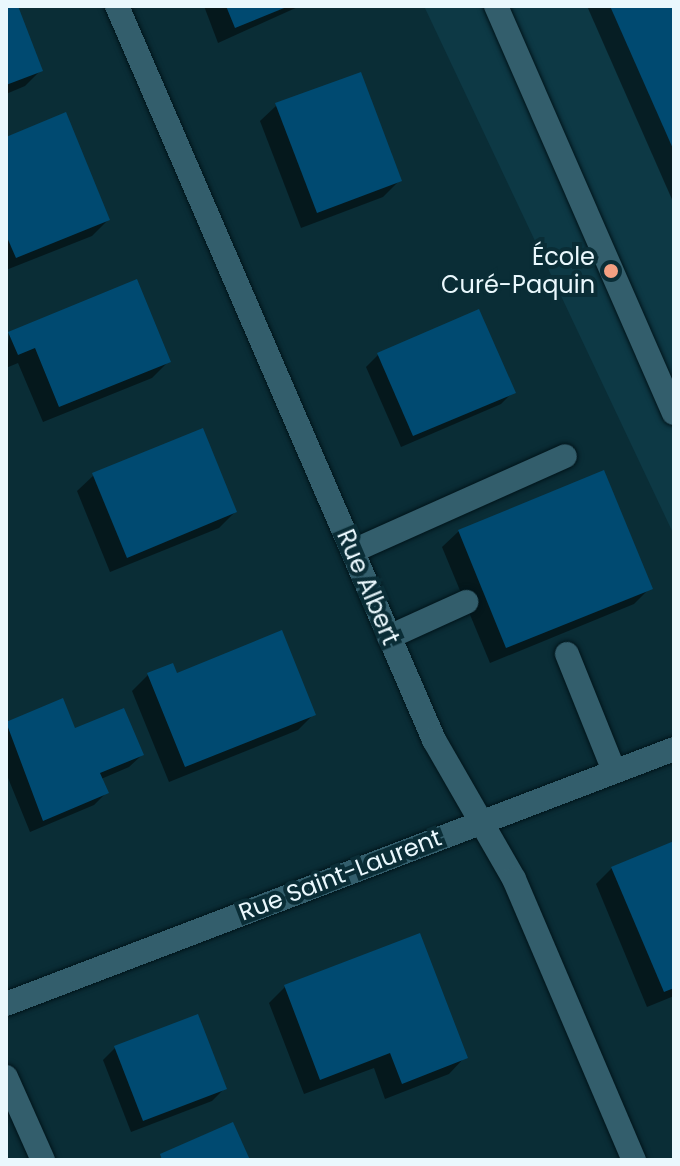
<!DOCTYPE html>
<meta charset="utf-8">
<style>
body{margin:0}
#map{position:relative;width:680px;height:1166px;overflow:hidden;background:#0a2d36;font-family:Poppins,sans-serif}
div>[style]{position:absolute}
[style*='--x']{left:calc(var(--x)*1px);top:calc(var(--y)*1px);width:calc(var(--w)*1px);rotate:calc(var(--a)*1deg)}
.built>*{inset:0;background:#0d3945}
.shadow>*{inset:0;background:#0007}
.building>*{inset:0;background:#004a71}
.roads{filter:drop-shadow(0 0 2px #00141a) drop-shadow(0 0 2px #00141a)}
.minor>*{height:24px;margin:-12px;padding:0 12px;transform-origin:12px;border-radius:12px;background:#335e6c}
.dots>*{width:22px;height:22px;translate:-50% -50%;box-sizing:border-box;border:4px solid #0a2d36;border-radius:50%}
span{translate:-50% -50%;white-space:nowrap;text-align:center;line-height:1.15;-webkit-text-stroke:8px #0a2d36;paint-order:stroke}
.poi-label{font-size:24px;color:#eaf8fd}
.right{translate:-100% -50%;text-align:right}
.street-label{font-size:24px;color:#eaf8fd}
.frame{position:absolute;inset:0;border:8px solid #eaf8fd;pointer-events:none}
</style>
<div id="map">
<div class="built">
<div style="clip-path:polygon(424px 6px,674px 6px,674px 535px)"></div>
</div>
<div class="shadow">
<div style="clip-path:polygon(6px 6px,16px 6px,41px 70px,25px 86px,6px 94px)"></div>
<div style="clip-path:polygon(204px 6px,300px 6px,218px 43px)"></div>
<div style="clip-path:polygon(587px 6px,674px 6px,674px 204px)"></div>
<div style="clip-path:polygon(277px 105px,399px 181px,383px 197px,301px 228px,260px 121px)"></div>
<div style="clip-path:polygon(6px 139px,108px 220px,92px 236px,6px 270px)"></div>
<div style="clip-path:polygon(9px 334px,168px 362px,152px 378px,43px 422px,18px 363px,6px 368px)"></div>
<div style="clip-path:polygon(378px 355px,513px 392px,501px 404px,401px 447px,366px 367px)"></div>
<div style="clip-path:polygon(94px 475px,235px 512px,219px 528px,110px 572px,77px 491px)"></div>
<div style="clip-path:polygon(459px 531px,650px 588px,634px 604px,490px 663px,442px 547px)"></div>
<div style="clip-path:polygon(148px 675px,176px 675px,314px 714px,298px 730px,169px 782px,132px 691px)"></div>
<div style="clip-path:polygon(62px 701px,74px 731px,142px 755px,129px 767px,101px 779px,106px 793px,94px 805px,30px 832px,6px 773px,6px 724px)"></div>
<div style="clip-path:polygon(674px 843px,674px 996px,647px 1007px,596px 884px,612px 868px)"></div>
<div style="clip-path:polygon(285px 987px,465px 1057px,449px 1074px,385px 1099px,374px 1068px,304px 1094px,269px 1003px)"></div>
<div style="clip-path:polygon(115px 1048px,224px 1089px,212px 1101px,131px 1132px,103px 1060px)"></div>
</div>
<div class="building">
<div style="clip-path:polygon(6px 6px,18px 6px,43px 71px,6px 85px)"></div>
<div style="clip-path:polygon(226px 6px,289px 6px,235px 28px)"></div>
<div style="clip-path:polygon(610px 6px,674px 6px,674px 151px)"></div>
<div style="clip-path:polygon(361px 72px,402px 181px,317px 213px,275px 103px)"></div>
<div style="clip-path:polygon(66px 112px,110px 220px,16px 258px,6px 235px,6px 137px)"></div>
<div style="clip-path:polygon(137px 279px,171px 362px,59px 407px,35px 348px,18px 355px,8px 332px)"></div>
<div style="clip-path:polygon(479px 309px,516px 393px,413px 436px,377px 353px)"></div>
<div style="clip-path:polygon(203px 428px,237px 512px,127px 558px,92px 473px)"></div>
<div style="clip-path:polygon(604px 470px,653px 589px,506px 648px,458px 530px)"></div>
<div style="clip-path:polygon(282px 630px,316px 715px,185px 767px,147px 673px,173px 663px,177px 673px)"></div>
<div style="clip-path:polygon(63px 698px,75px 728px,124px 708px,144px 755px,100px 773px,109px 793px,43px 821px,6px 722px)"></div>
<div style="clip-path:polygon(674px 841px,674px 988px,664px 992px,611px 867px)"></div>
<div style="clip-path:polygon(420px 933px,468px 1058px,402px 1084px,390px 1053px,320px 1080px,284px 985px)"></div>
<div style="clip-path:polygon(198px 1014px,227px 1089px,143px 1121px,114px 1046px)"></div>
<div style="clip-path:polygon(233px 1122px,250px 1160px,162px 1160px,160px 1154px)"></div>
</div>
<div class="roads">
<div class="minor">
<div style="--x:117;--y:6;--w:800;--a:66.64"></div>
<div style="--x:434;--y:740;--w:160;--a:60.1"></div>
<div style="--x:514;--y:879;--w:306;--a:66.9"></div>
<div style="--x:496;--y:6;--w:444;--a:66.4"></div>
<div style="--x:353;--y:551;--w:232;--a:-24.1"></div>
<div style="--x:389;--y:637;--w:85;--a:-24.4"></div>
<div style="--x:567;--y:654;--w:126;--a:68.1"></div>
<div style="--x:6;--y:1004;--w:715;--a:-20.89"></div>
<div style="--x:6;--y:1077;--w:91;--a:66"></div>
</div>
</div>
<div class="dots">
<div style="left:611px;top:271px;background:#f3a082"></div>
</div>
<div class="poi-label">
<span class="right" style="left:595px;top:271px">École<br>Curé-Paquin</span>
</div>
<div class="street-label">
<span style="left:368px;top:587px;rotate:67deg">Rue Albert</span>
<span style="left:340px;top:875px;rotate:-21deg">Rue Saint-Laurent</span>
</div>
<div class="frame"></div>
</div>
